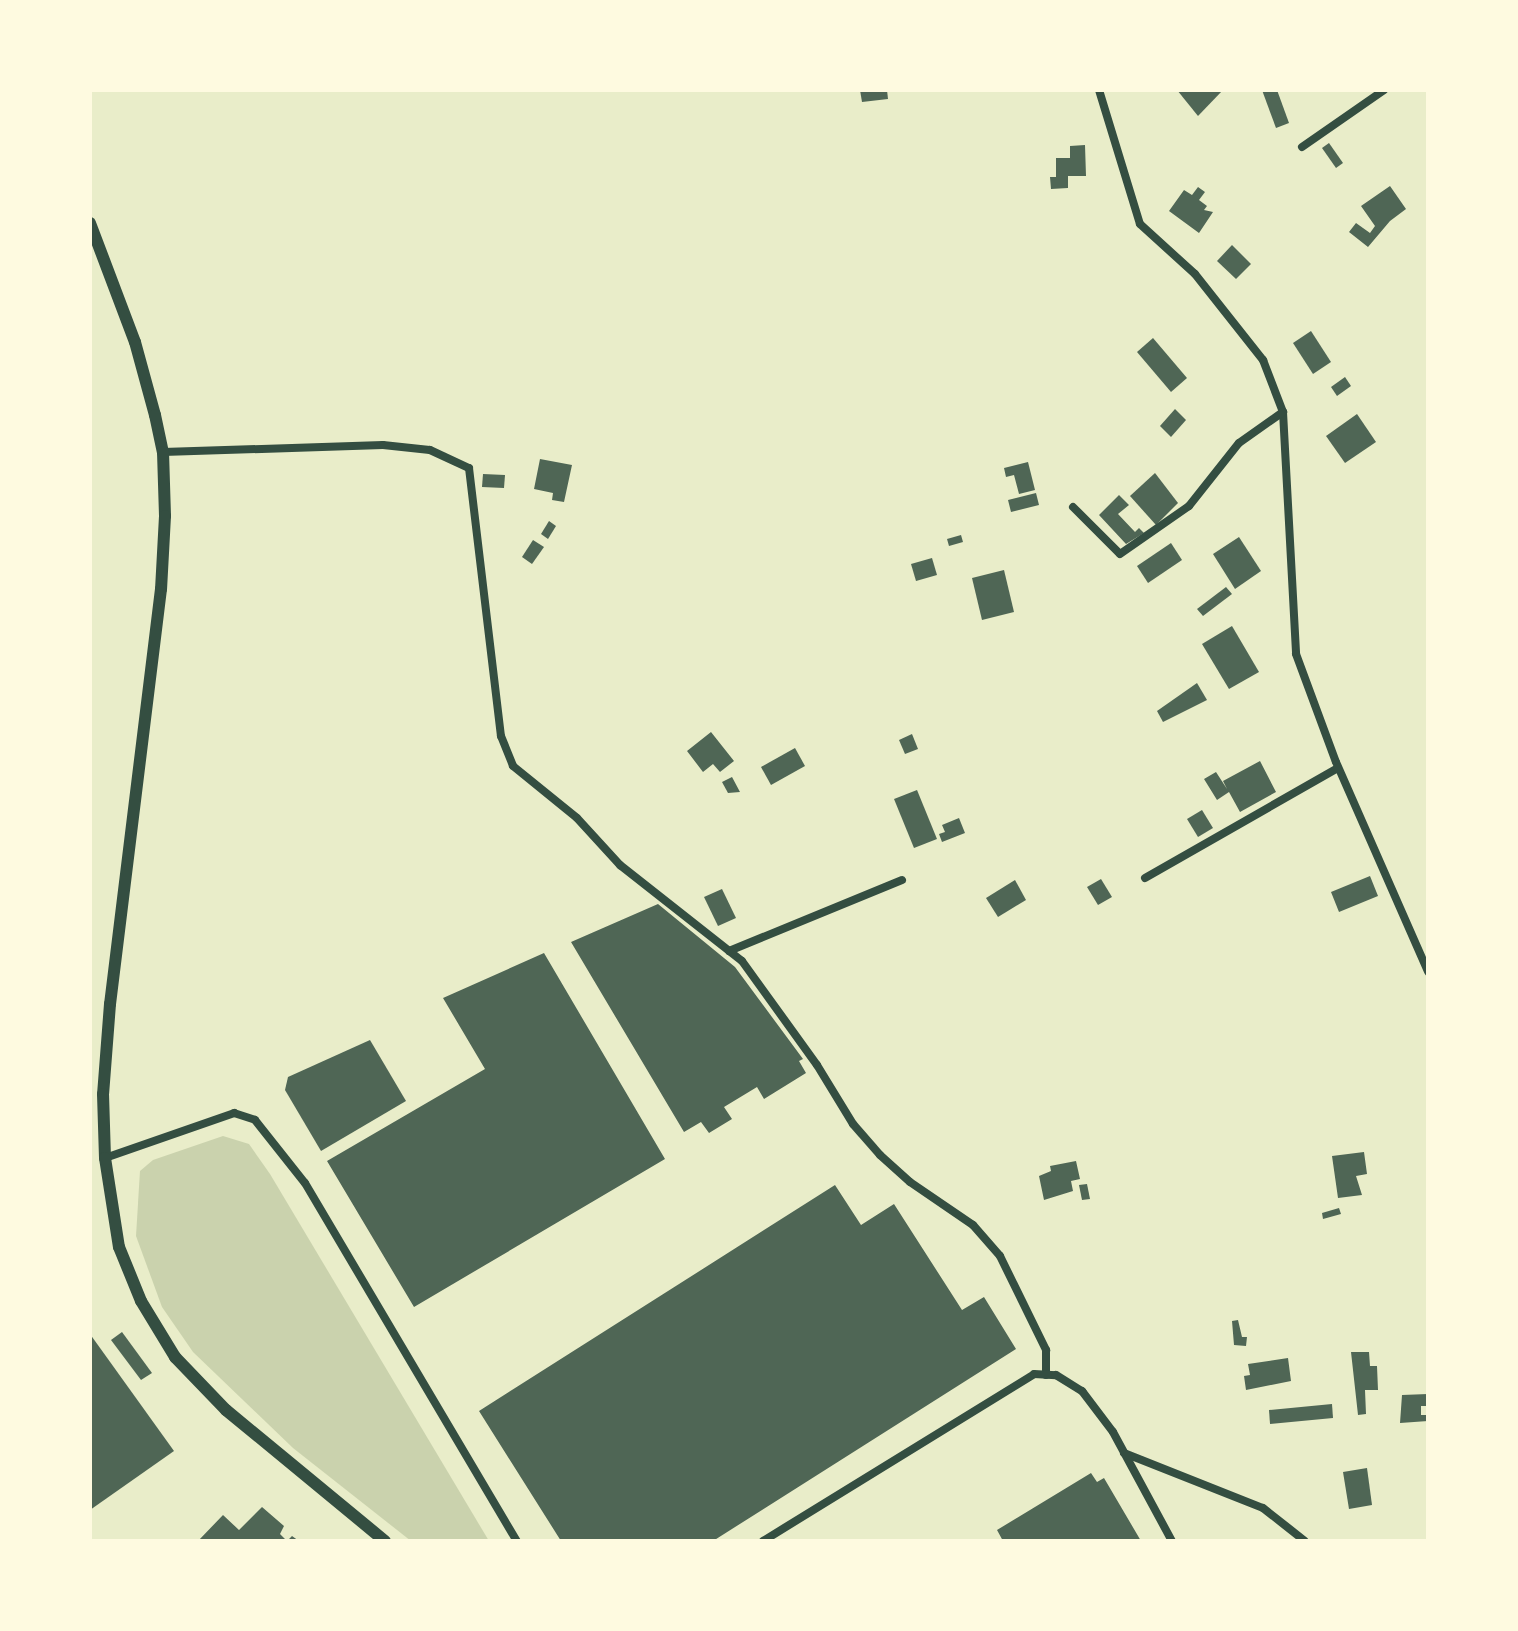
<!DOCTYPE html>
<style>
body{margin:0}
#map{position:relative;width:1518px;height:1631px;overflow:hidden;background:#e9edc9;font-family:"Exo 2",sans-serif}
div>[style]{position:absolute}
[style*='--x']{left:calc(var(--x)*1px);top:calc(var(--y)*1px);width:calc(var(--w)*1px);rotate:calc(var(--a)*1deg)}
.green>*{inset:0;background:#cad2ad}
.building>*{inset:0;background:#4f6655}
.minor>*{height:8px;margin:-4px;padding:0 4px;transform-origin:4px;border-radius:4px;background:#344e41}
.tertiary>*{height:12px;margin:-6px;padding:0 6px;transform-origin:6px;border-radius:6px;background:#344e41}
span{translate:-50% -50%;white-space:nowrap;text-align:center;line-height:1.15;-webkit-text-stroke:7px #fefae0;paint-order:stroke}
.frame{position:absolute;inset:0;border:92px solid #fefae0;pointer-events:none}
</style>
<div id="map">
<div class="green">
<div style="clip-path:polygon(223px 1136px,249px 1144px,270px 1174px,489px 1541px,411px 1541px,293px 1448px,193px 1352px,162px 1307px,136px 1236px,140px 1171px,153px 1160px)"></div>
</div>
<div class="building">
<div style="clip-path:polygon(860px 90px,887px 90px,888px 99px,862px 102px)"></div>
<div style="clip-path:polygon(1177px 90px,1223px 90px,1198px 116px)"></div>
<div style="clip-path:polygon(1262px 90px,1277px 90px,1289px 123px,1276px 128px)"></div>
<div style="clip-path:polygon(1329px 143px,1343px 163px,1336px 168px,1322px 148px)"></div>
<div style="clip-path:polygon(1085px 145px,1086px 176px,1068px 176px,1068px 188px,1051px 189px,1050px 177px,1056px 177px,1056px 158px,1070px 158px,1070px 146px)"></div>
<div style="clip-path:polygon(1390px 186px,1406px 209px,1390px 221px,1368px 247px,1349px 232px,1356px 223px,1370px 233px,1375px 226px,1361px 206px)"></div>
<div style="clip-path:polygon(1198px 187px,1205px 192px,1199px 200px,1207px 206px,1204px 210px,1213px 212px,1199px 233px,1169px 211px,1184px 190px,1192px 195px)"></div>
<div style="clip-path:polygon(1232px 245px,1251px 264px,1236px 279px,1217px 261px)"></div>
<div style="clip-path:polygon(1311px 331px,1331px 362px,1313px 374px,1293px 343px)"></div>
<div style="clip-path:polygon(1153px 338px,1187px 378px,1171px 392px,1137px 352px)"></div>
<div style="clip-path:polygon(1345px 377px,1351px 386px,1337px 396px,1331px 387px)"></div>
<div style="clip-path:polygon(1175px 409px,1186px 420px,1171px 437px,1160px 426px)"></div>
<div style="clip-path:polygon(1357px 414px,1376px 442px,1345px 463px,1326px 436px)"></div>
<div style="clip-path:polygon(540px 459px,572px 465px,564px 502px,552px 500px,553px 493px,534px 489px)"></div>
<div style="clip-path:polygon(1028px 462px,1035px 490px,1019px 494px,1014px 475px,1006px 477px,1004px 468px)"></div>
<div style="clip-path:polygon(1155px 473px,1178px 503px,1156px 525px,1130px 496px)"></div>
<div style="clip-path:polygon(483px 474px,505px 475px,504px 488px,482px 487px)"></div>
<div style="clip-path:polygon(1036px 493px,1039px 505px,1011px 512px,1008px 500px)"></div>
<div style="clip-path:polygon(1119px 495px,1129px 505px,1118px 514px,1135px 532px,1139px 528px,1144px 533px,1126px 544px,1099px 515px)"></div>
<div style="clip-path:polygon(549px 521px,556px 526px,548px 539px,541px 534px)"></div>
<div style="clip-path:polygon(961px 535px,963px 542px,949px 546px,947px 539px)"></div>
<div style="clip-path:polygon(1239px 537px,1261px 571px,1235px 589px,1213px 554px)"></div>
<div style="clip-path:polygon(533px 540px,544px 547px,532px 564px,522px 557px)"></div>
<div style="clip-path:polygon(1171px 543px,1182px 560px,1148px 583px,1137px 566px)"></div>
<div style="clip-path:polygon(932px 558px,937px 575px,916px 581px,911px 564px)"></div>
<div style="clip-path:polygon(1004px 570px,1014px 612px,982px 620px,972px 578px)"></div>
<div style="clip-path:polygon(1226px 587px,1232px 594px,1203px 616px,1197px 609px)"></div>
<div style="clip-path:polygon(1232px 626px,1259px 672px,1229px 689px,1202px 644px)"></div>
<div style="clip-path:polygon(1197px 683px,1207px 700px,1163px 722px,1157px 711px)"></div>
<div style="clip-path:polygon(711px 732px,734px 761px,720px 772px,713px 764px,703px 772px,687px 751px)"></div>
<div style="clip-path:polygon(912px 734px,918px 749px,905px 754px,899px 740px)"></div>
<div style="clip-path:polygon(795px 748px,805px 766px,771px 785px,761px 767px)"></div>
<div style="clip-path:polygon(1260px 761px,1276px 792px,1240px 812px,1229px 792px,1217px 800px,1204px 779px,1216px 772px,1227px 789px,1223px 781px)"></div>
<div style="clip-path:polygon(732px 777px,740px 792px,728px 793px,722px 782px)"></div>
<div style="clip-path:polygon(917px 790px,937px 839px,914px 848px,894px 799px)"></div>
<div style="clip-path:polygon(1202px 810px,1213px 828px,1198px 837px,1187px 819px)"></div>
<div style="clip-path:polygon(959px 818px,965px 833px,942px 842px,939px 834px,945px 832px,942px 825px)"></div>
<div style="clip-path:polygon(1370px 876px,1378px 896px,1339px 912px,1331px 892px)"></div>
<div style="clip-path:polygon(1101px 879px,1112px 897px,1098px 905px,1087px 887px)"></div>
<div style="clip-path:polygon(1015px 880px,1026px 900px,998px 917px,986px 898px)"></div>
<div style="clip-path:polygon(722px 889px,736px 918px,718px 926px,704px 897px)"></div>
<div style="clip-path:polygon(658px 904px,735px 967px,803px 1059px,799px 1061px,806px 1073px,764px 1099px,757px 1087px,724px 1107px,732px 1119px,709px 1133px,701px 1122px,684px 1132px,571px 942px)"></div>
<div style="clip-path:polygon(544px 953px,665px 1159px,414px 1307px,327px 1161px,485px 1069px,443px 998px)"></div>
<div style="clip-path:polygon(370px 1040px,406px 1101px,321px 1151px,285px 1090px,288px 1077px)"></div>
<div style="clip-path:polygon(1364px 1152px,1367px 1174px,1356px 1176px,1362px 1195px,1338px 1198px,1332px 1156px)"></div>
<div style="clip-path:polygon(1076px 1161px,1080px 1179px,1071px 1181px,1073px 1191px,1044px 1200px,1039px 1176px,1051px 1171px,1050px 1166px)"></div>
<div style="clip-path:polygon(1087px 1184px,1090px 1199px,1082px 1200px,1079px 1185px)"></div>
<div style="clip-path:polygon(835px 1185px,861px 1225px,894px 1204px,962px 1310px,984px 1297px,1016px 1349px,713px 1541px,561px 1541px,479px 1411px)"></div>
<div style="clip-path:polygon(1339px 1208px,1341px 1214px,1323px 1219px,1322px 1213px)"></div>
<div style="clip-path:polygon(1238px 1320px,1242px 1337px,1247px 1337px,1246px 1346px,1234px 1345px,1232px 1321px)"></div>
<div style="clip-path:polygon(122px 1332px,152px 1373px,141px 1380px,111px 1340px)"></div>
<div style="clip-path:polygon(90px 1334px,174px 1451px,90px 1510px)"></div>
<div style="clip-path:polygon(1351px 1352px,1369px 1352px,1370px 1366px,1377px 1366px,1378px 1390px,1365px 1390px,1366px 1414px,1358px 1415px)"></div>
<div style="clip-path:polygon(1288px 1358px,1291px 1381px,1246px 1390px,1244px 1376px,1250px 1375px,1248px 1364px)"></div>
<div style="clip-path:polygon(1428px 1394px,1428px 1406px,1421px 1406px,1421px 1415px,1428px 1415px,1428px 1421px,1400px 1423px,1402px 1395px)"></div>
<div style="clip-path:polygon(1332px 1404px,1333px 1418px,1270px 1424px,1269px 1410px)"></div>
<div style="clip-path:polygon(1367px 1468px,1372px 1505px,1349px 1509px,1343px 1472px)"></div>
<div style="clip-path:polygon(1091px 1473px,1097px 1482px,1104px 1478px,1141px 1541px,1003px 1541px,997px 1530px)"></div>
<div style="clip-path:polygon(262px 1507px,284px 1526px,280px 1534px,287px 1541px,292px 1536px,299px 1541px,198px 1541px,223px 1515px,239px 1530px)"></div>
</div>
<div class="minor">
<div style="--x:1099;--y:90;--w:140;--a:73"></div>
<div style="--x:1140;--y:224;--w:74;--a:42.3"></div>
<div style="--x:1195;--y:274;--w:110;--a:51.7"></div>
<div style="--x:1263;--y:360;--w:56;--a:69"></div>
<div style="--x:1283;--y:412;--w:242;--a:86.9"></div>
<div style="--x:1296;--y:654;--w:115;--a:69.7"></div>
<div style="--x:1336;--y:762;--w:229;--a:66.3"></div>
<div style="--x:1302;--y:147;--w:100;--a:-34.8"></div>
<div style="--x:163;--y:452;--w:220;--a:-1.8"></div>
<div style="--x:383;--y:445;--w:47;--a:6.1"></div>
<div style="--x:430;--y:450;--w:43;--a:24.8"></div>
<div style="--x:469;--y:468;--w:270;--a:83.2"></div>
<div style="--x:501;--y:736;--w:32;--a:68"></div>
<div style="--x:513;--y:766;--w:82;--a:39.1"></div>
<div style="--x:577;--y:818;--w:64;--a:47.5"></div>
<div style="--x:620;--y:865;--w:155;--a:38.2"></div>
<div style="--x:742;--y:961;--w:128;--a:54.2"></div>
<div style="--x:817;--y:1065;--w:69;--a:58.6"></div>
<div style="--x:853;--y:1124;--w:41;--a:48.9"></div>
<div style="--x:880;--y:1155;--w:40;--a:42"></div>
<div style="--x:910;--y:1182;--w:76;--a:34.3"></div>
<div style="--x:973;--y:1225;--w:41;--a:48.9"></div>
<div style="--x:1000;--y:1256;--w:105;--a:63.9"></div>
<div style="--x:1046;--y:1350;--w:25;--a:90"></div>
<div style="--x:1073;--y:507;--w:66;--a:45"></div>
<div style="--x:1120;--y:554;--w:84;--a:-34.8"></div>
<div style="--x:1189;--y:506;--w:80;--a:-51.6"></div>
<div style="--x:1239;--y:443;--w:54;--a:-35.2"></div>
<div style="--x:1145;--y:878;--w:222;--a:-29.7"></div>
<div style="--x:729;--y:951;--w:187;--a:-22.3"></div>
<div style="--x:105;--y:1158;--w:137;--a:-19.2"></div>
<div style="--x:234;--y:1113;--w:22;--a:18"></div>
<div style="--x:255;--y:1120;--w:80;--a:51.6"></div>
<div style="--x:305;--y:1183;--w:416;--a:59.4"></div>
<div style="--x:1124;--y:1453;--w:149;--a:21.6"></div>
<div style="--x:1263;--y:1508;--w:53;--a:38.2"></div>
<div style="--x:763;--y:1541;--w:318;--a:-31.6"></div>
<div style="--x:1034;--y:1374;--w:22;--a:3"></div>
<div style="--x:1056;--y:1375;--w:31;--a:32"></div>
<div style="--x:1082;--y:1391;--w:51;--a:52.9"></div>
<div style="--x:1113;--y:1432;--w:124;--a:61.6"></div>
</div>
<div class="tertiary">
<div style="--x:90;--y:223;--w:127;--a:69.3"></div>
<div style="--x:135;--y:342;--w:76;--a:74.7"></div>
<div style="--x:155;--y:415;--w:38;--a:78"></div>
<div style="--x:163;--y:452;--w:64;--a:88.2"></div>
<div style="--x:165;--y:516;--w:73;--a:93.1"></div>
<div style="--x:161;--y:589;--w:418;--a:97"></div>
<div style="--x:110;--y:1004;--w:90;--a:94.4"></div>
<div style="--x:103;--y:1094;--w:64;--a:88.2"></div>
<div style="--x:105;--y:1158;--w:90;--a:81.1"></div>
<div style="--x:119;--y:1247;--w:58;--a:67.8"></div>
<div style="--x:141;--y:1301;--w:66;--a:58.7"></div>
<div style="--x:175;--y:1357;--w:74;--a:46.1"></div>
<div style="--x:226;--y:1410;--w:206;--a:39.5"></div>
</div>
<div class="frame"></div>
</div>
